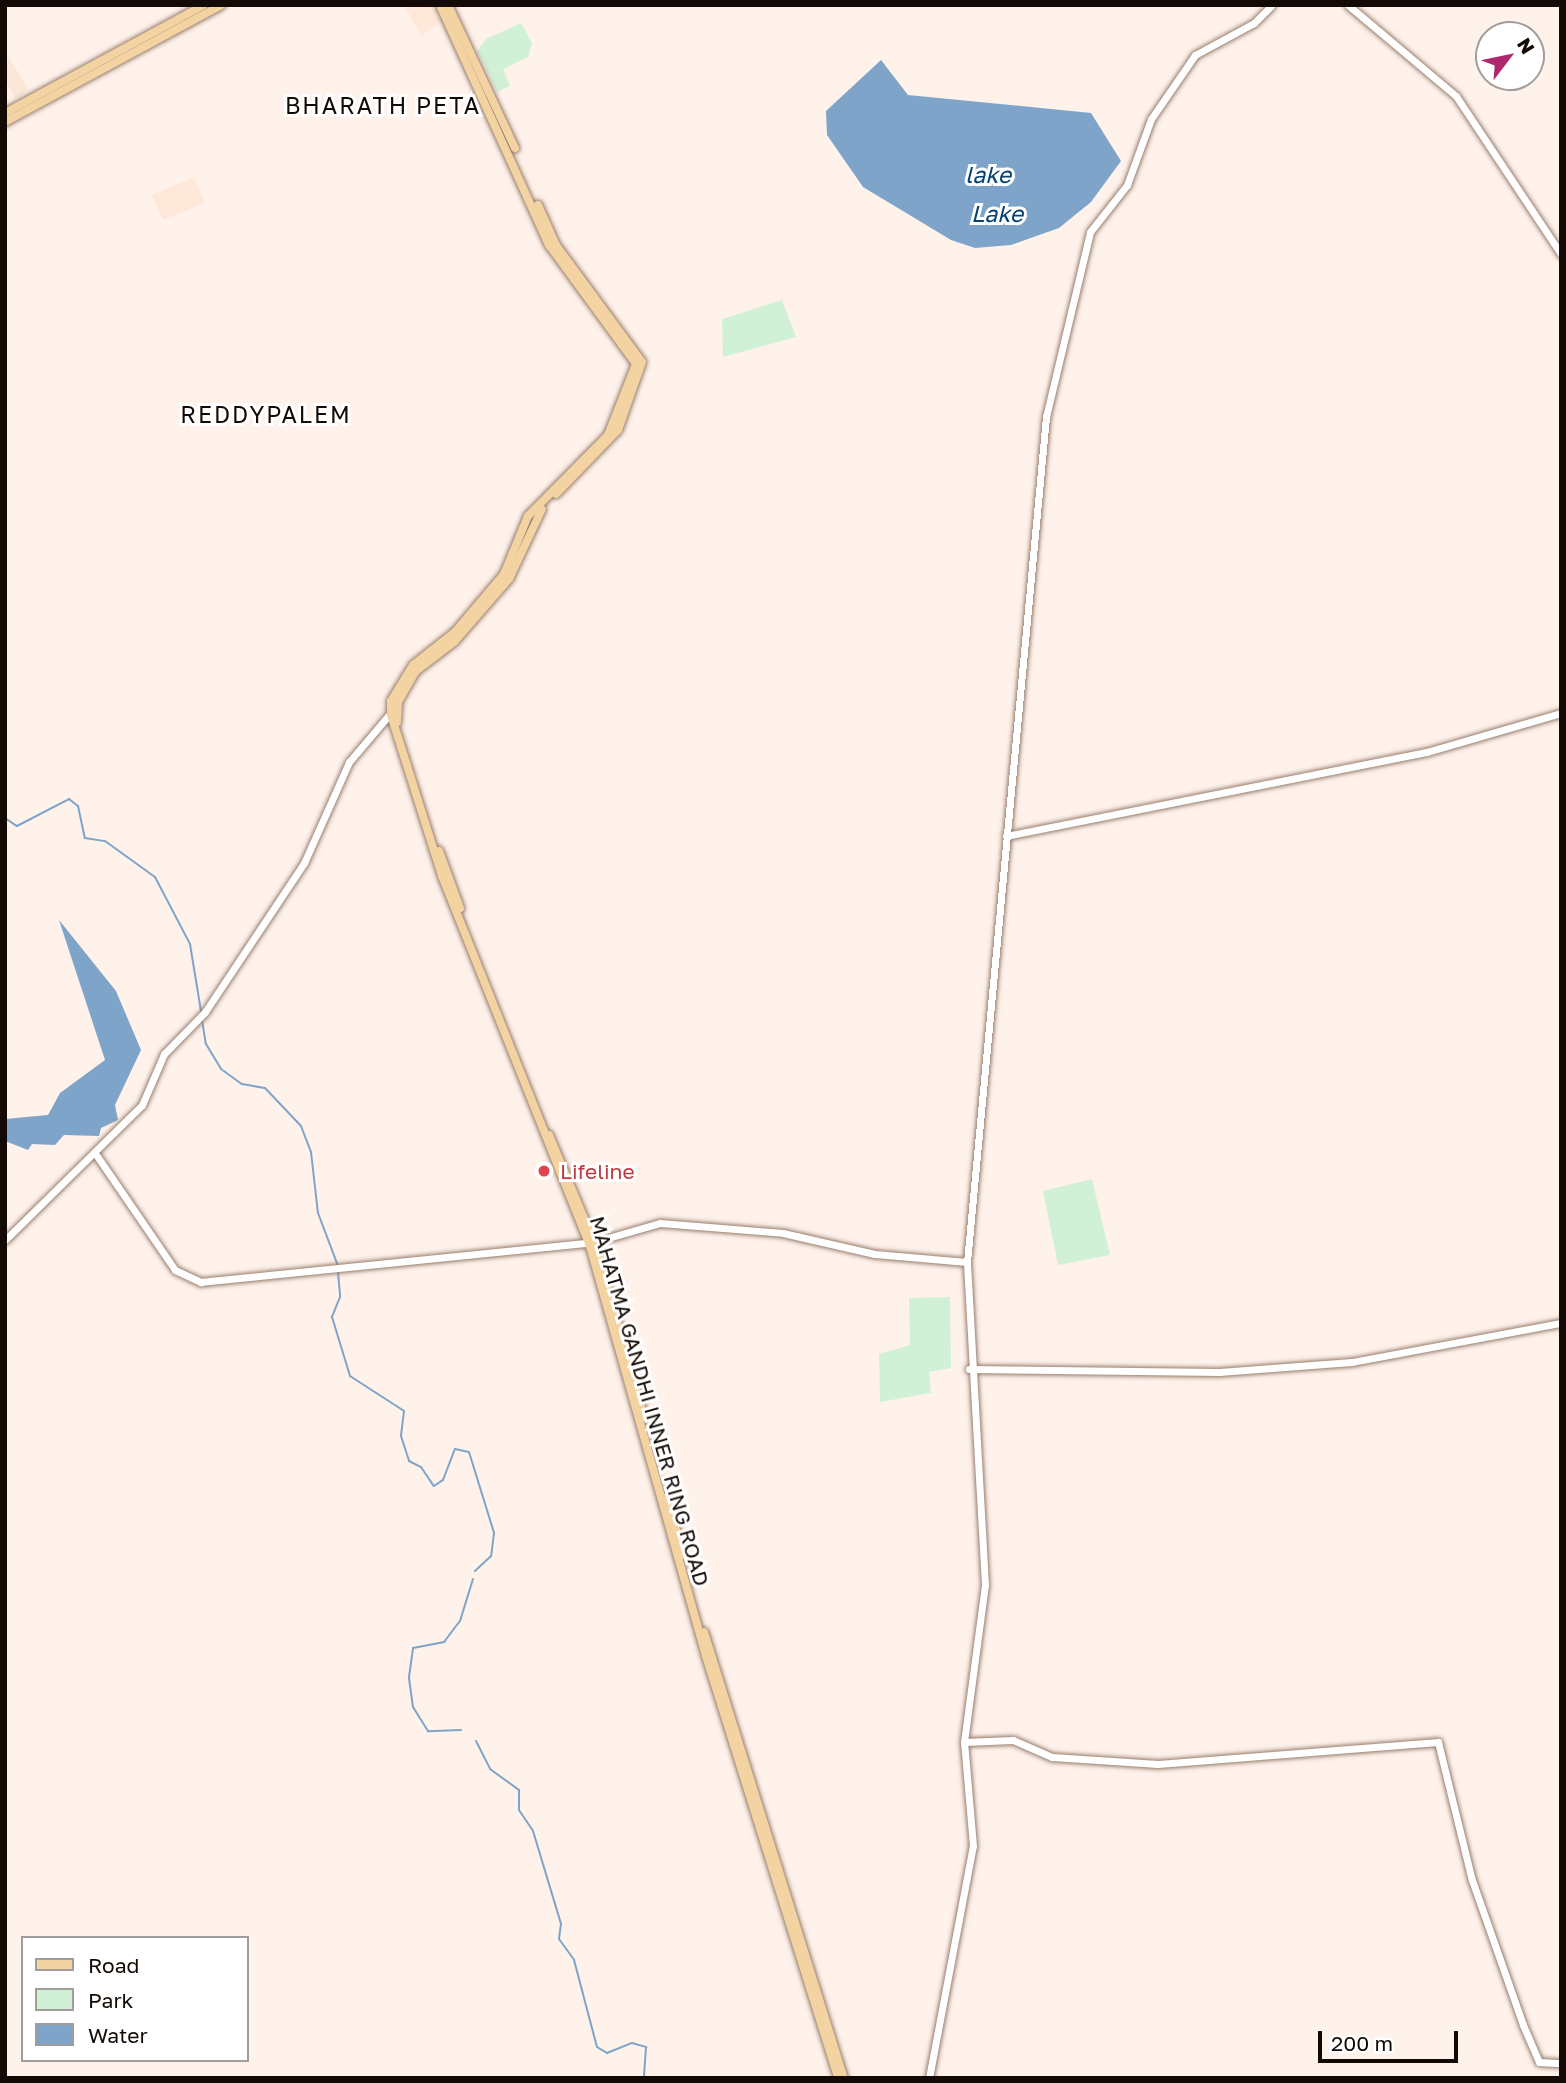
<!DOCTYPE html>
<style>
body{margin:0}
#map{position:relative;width:1566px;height:2083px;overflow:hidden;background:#fef2eb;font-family:"Golos Text",sans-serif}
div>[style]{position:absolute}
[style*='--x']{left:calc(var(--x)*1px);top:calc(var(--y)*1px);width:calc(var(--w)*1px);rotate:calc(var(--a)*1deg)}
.built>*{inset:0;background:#fee8da}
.industrial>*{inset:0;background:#fae7d7}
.green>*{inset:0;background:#d1f1d7}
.water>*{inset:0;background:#7fa4ca}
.stream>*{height:2px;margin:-1px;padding:0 1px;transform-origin:1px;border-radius:1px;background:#7fa4ca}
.roads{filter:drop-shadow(0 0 2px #987e6d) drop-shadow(0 0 2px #987e6d)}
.secondary>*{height:7px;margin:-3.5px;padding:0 3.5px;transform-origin:3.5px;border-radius:3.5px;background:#fff}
.primary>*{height:8px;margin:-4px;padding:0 4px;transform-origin:4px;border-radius:4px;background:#f3d3a1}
.dots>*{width:19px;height:19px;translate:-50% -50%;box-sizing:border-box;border:4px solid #fff;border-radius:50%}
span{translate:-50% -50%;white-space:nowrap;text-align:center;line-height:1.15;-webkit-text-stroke:6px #fff;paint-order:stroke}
.health-label{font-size:21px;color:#be3a42}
.left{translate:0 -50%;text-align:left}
.street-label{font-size:21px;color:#140a05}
.neighbourhood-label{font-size:23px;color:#140a05;letter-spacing:2px}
.water-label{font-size:23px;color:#054171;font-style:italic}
.frame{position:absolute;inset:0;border:7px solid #140a05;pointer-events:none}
.legend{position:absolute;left:21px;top:1936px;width:228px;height:126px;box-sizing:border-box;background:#fff;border:2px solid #a19d9b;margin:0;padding:9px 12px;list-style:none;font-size:21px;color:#140a05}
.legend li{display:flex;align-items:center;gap:14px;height:35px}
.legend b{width:35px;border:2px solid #a19d9b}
.north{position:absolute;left:1475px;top:21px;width:70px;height:70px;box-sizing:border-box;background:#fff;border:2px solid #a19d9b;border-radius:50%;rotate:58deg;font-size:19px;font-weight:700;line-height:28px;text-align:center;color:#140a05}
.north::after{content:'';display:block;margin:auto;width:24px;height:32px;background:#af286d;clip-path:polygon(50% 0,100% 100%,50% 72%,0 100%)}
.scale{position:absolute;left:1318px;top:2031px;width:140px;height:32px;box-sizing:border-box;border:4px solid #140a05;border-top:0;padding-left:9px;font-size:21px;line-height:24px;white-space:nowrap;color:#140a05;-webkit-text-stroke:5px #fff;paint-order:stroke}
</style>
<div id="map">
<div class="built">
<div style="clip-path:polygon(404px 5px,435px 5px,441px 22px,421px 36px)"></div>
<div style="clip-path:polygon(194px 177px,205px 203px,163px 220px,152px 195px)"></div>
</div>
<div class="industrial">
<div style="clip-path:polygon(8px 56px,29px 90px,15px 99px,5px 79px)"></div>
</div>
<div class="green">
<div style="clip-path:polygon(521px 23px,532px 43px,528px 57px,503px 69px,510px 86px,497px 92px,477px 51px,486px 39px)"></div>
<div style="clip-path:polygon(782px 300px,796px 337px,723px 357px,722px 319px)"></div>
<div style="clip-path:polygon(1092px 1179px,1110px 1255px,1058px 1265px,1043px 1191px)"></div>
<div style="clip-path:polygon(950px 1297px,951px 1368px,929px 1372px,931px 1393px,880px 1402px,879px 1354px,910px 1345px,909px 1298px)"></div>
</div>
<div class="water">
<div style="clip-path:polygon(881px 60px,908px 95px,1091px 113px,1121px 161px,1091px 202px,1059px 228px,1011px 245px,975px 248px,951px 240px,863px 187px,827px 135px,826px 111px)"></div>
<div style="clip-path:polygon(59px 920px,116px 991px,141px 1050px,115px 1105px,118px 1120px,101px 1128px,99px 1136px,64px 1135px,55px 1145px,32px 1144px,28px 1150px,5px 1141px,5px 1119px,48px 1115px,60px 1093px,105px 1060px)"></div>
</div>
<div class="stream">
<div style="--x:5;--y:818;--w:14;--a:34"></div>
<div style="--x:17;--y:826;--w:59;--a:-27.4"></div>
<div style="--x:69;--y:799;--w:11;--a:38"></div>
<div style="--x:78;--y:806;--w:33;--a:78"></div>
<div style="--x:85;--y:838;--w:20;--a:9"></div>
<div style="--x:105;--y:841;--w:62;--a:35.8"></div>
<div style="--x:155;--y:877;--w:76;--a:62.4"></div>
<div style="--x:190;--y:944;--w:68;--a:80.7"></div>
<div style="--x:202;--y:1020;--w:24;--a:81"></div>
<div style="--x:206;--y:1044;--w:29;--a:59"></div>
<div style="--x:221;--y:1069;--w:26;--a:36"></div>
<div style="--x:242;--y:1084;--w:23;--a:10"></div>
<div style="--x:265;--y:1088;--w:52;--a:46.5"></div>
<div style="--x:301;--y:1126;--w:28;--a:69"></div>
<div style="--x:311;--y:1152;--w:61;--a:83.5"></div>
<div style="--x:318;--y:1213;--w:57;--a:69.3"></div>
<div style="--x:338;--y:1272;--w:25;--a:85"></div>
<div style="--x:340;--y:1297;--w:22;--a:112"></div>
<div style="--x:332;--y:1317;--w:62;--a:73"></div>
<div style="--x:350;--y:1376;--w:64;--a:32.9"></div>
<div style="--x:404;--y:1411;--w:25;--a:97"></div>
<div style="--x:401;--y:1436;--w:26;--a:72"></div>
<div style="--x:409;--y:1461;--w:13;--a:27"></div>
<div style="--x:421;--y:1467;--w:23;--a:56"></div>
<div style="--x:434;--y:1486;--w:11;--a:-34"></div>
<div style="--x:443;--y:1480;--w:33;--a:-69"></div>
<div style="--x:455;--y:1449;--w:14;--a:12"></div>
<div style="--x:469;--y:1452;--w:85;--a:72.8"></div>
<div style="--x:494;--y:1533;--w:23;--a:97"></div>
<div style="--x:491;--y:1556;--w:22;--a:137"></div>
<div style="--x:461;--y:1730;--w:33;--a:178"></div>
<div style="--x:428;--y:1731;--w:28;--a:-122"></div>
<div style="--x:413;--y:1707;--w:30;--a:-98"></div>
<div style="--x:409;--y:1677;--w:29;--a:-82"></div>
<div style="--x:413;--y:1648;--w:32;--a:-11"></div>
<div style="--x:444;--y:1642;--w:26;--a:-53"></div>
<div style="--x:460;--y:1621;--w:44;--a:-72.8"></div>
<div style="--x:476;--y:1741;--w:31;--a:63"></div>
<div style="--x:490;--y:1769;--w:36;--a:36"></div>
<div style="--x:519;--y:1790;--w:20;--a:90"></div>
<div style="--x:519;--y:1810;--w:25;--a:56"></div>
<div style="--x:533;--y:1831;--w:97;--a:73.2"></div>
<div style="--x:561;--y:1924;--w:15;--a:98"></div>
<div style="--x:559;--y:1939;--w:26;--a:54"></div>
<div style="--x:574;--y:1960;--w:90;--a:75.2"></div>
<div style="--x:597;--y:2047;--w:12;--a:31"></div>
<div style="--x:607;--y:2053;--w:27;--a:-22"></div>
<div style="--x:632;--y:2043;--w:15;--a:16"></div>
<div style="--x:646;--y:2047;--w:31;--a:94"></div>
</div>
<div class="roads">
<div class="secondary">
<div style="--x:1348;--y:5;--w:141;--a:40.1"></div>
<div style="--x:1456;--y:96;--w:190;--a:56.4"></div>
<div style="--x:1006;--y:836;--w:429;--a:-11.3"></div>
<div style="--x:1427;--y:752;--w:140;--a:-16.2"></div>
<div style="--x:97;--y:1156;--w:138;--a:55.6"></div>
<div style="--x:175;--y:1270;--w:29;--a:25"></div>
<div style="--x:201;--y:1282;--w:395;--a:-5.8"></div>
<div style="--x:594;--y:1242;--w:69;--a:-16.1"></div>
<div style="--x:660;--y:1223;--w:123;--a:4.6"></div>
<div style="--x:783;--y:1233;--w:94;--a:12.9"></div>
<div style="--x:875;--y:1254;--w:92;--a:5"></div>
<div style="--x:5;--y:1240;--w:192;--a:-44.6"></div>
<div style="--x:142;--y:1105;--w:56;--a:-66.7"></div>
<div style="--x:164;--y:1054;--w:59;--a:-45.7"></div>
<div style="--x:205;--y:1012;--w:179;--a:-56.4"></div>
<div style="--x:304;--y:863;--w:111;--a:-66"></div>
<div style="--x:349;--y:762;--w:70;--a:-49.7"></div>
<div style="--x:969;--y:1369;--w:250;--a:0.7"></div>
<div style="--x:1219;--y:1372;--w:133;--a:-4.3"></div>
<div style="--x:1352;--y:1362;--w:213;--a:-10.6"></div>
<div style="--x:964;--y:1742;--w:49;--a:-2.3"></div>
<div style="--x:1013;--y:1740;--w:43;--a:23.6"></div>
<div style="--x:1052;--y:1757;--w:106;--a:3.8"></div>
<div style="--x:1158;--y:1764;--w:281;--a:-4.5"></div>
<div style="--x:1438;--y:1742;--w:142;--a:76.2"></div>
<div style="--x:1472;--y:1880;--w:154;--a:70.6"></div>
<div style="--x:1523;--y:2025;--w:40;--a:66.6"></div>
<div style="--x:1539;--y:2062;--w:22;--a:3"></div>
<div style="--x:929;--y:2078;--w:236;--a:-79.3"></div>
<div style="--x:973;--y:1846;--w:104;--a:-94.9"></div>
<div style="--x:964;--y:1742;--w:158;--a:-82.4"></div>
<div style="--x:985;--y:1585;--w:324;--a:-93.2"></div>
<div style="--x:967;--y:1262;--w:849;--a:-84.66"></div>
<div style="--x:1046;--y:417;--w:190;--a:-76.6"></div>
<div style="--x:1090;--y:232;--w:60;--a:-51.8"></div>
<div style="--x:1127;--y:185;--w:70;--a:-70"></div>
<div style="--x:1151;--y:119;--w:78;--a:-55.5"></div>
<div style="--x:1195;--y:55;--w:67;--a:-28.5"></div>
<div style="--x:1254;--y:23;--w:25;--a:-45"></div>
</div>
<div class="primary">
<div style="--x:440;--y:5;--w:264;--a:65.6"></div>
<div style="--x:549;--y:245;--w:147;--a:53.8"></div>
<div style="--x:636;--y:364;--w:76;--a:111.5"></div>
<div style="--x:608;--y:435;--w:114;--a:134.6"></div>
<div style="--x:528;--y:516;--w:63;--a:112.5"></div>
<div style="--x:504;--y:574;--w:76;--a:130.2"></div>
<div style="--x:455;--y:632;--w:53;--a:141.8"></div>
<div style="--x:413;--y:665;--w:42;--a:121.4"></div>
<div style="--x:391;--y:701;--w:14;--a:90"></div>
<div style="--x:391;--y:715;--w:169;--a:72.4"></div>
<div style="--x:442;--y:876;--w:399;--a:68.2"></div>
<div style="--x:590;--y:1246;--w:426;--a:74.2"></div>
<div style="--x:706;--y:1656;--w:442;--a:72.6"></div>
<div style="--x:448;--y:5;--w:158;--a:64.9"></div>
<div style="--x:5;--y:113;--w:226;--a:-28.5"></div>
<div style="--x:5;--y:122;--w:246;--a:-28.4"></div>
<div style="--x:538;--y:205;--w:44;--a:65.8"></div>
<div style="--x:556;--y:245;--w:145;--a:53.7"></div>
<div style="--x:642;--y:362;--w:72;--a:109.4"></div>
<div style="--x:618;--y:430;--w:89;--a:134.1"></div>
<div style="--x:397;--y:722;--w:20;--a:-87"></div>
<div style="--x:398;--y:702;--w:36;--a:-60"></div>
<div style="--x:416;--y:671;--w:48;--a:-37.3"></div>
<div style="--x:454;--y:642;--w:84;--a:-48.9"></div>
<div style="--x:509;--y:579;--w:77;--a:-64.8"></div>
<div style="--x:439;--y:851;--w:61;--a:69.8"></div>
<div style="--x:549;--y:1135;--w:121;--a:67.2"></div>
<div style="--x:596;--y:1247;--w:177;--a:74.2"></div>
<div style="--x:667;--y:1497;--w:60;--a:74.6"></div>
<div style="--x:704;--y:1632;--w:467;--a:72.6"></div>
</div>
</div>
<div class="dots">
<div style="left:544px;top:1171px;background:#e0444e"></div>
</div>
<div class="health-label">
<span class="left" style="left:560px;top:1171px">Lifeline</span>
</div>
<div class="street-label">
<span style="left:650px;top:1401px;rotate:74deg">MAHATMA GANDHI INNER RING ROAD</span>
</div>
<div class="neighbourhood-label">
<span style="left:383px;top:105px">BHARATH PETA</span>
<span style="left:266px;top:414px">REDDYPALEM</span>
</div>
<div class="water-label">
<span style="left:988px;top:174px">lake</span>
<span style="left:997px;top:213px">Lake</span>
</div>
<div class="frame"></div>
<ul class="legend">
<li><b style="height:9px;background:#f3d3a1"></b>Road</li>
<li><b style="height:19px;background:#d1f1d7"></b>Park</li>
<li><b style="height:19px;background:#7fa4ca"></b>Water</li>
</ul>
<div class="north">N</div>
<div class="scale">200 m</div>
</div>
